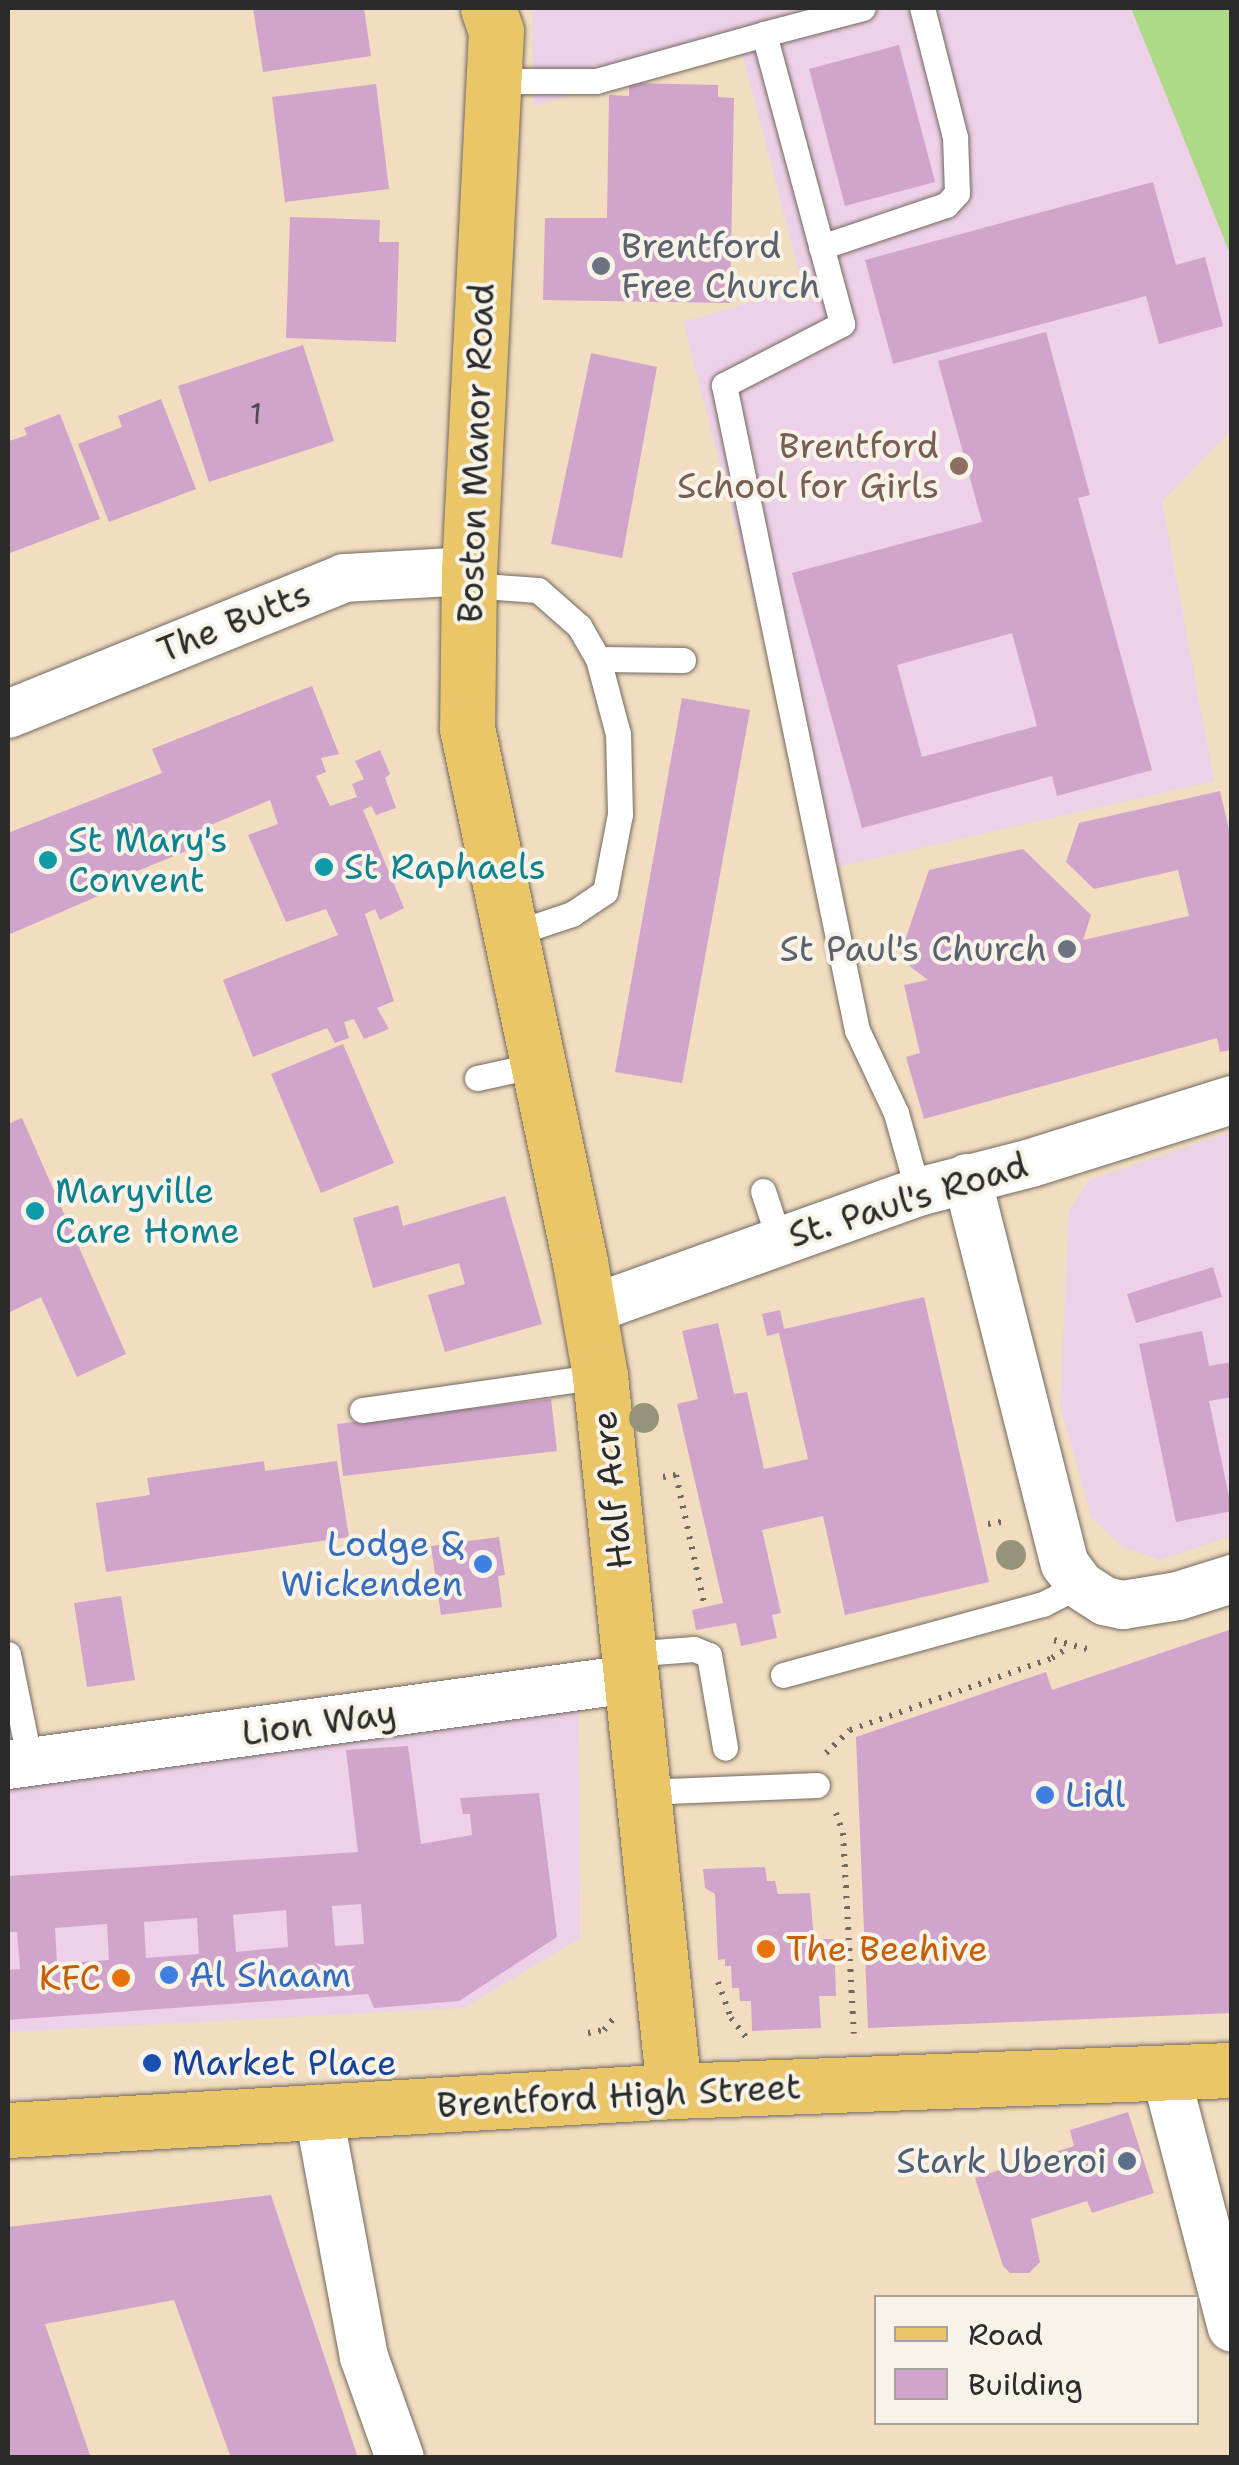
<!DOCTYPE html>
<style>
body{margin:0}
#map{position:relative;width:1239px;height:2465px;overflow:hidden;background:#f2ddc0;font-family:"Shantell Sans",sans-serif}
div>[style]{position:absolute}
[style*='--x']{left:calc(var(--x)*1px);top:calc(var(--y)*1px);width:calc(var(--w)*1px);rotate:calc(var(--a)*1deg)}
.built>*{inset:0;background:#eed0e8}
.green>*{inset:0;background:#acda87}
.building>*{inset:0;background:#d1a4cc}
.path>*{height:6px;margin-top:-3px;transform-origin:0;background:repeating-linear-gradient(90deg,#71695f 0 2.5px,transparent 0 10.5px)}
.roads{filter:drop-shadow(0 0 2px #71695f) drop-shadow(0 0 2px #71695f)}
.lane>*{height:25px;margin:-12.5px;padding:0 12.5px;transform-origin:12.5px;border-radius:12.5px;background:#fff}
.street>*{height:48px;margin:-24px;padding:0 24px;transform-origin:24px;border-radius:24px;background:#fff}
.primary>*{height:55px;margin:-27.5px;padding:0 27.5px;transform-origin:27.5px;border-radius:27.5px;background:#ebc669}
.trees>*{width:30px;height:30px;margin:-15px;border-radius:50%;background:#96937b}
.dots>*{width:28px;height:28px;translate:-50% -50%;box-sizing:border-box;border:5px solid #f7f3e8;border-radius:50%}
span{translate:-50% -50%;white-space:nowrap;text-align:center;line-height:1.15;-webkit-text-stroke:8px #f7f3e8;paint-order:stroke}
.number-label{font-size:30px;color:#544953}
.number-label span{-webkit-text-stroke-width:0}
.worship-label{font-size:35px;color:#5b616d}
.left{translate:0 -50%;text-align:left}
.right{translate:-100% -50%;text-align:right}
.education-label{font-size:35px;color:#785e54}
.street-label{font-size:35px;color:#2b2b2b}
.culture-label{font-size:35px;color:#0d838f}
.shop-label{font-size:35px;color:#366cbe}
.food-label{font-size:35px;color:#c56008}
.transit-label{font-size:35px;color:#164399}
.service-label{font-size:35px;color:#4e5e75}
.frame{position:absolute;inset:0;border:10px solid #2b2b2b;pointer-events:none}
.legend{position:absolute;left:874px;top:2295px;width:325px;height:130px;box-sizing:border-box;background:#f7f3e8;border:2px solid #a5a39c;margin:0;padding:12px 18px;list-style:none;font-size:30px;color:#2b2b2b}
.legend li{display:flex;align-items:center;gap:20px;height:50px}
.legend b{width:50px;border:2px solid #a5a39c}
</style>
<div id="map">
<div class="built">
<div style="clip-path:polygon(532px 8px,1231px 8px,1231px 430px,1162px 502px,1214px 781px,825px 870px,683px 322px,803px 287px,740px 45px,534px 106px)"></div>
<div style="clip-path:polygon(1231px 1132px,1231px 1536px,1160px 1560px,1121px 1546px,1091px 1517px,1060px 1406px,1069px 1211px,1089px 1180px)"></div>
<div style="clip-path:polygon(579px 1688px,580px 1938px,464px 2008px,8px 2032px,8px 1765px)"></div>
</div>
<div class="green">
<div style="clip-path:polygon(1131px 8px,1231px 8px,1231px 256px)"></div>
</div>
<div class="building">
<div style="clip-path:polygon(253px 8px,364px 8px,371px 56px,263px 72px)"></div>
<div style="clip-path:polygon(899px 45px,935px 182px,845px 206px,809px 69px)"></div>
<div style="clip-path:polygon(629px 83px,718px 85px,718px 97px,734px 98px,730px 303px,543px 300px,545px 218px,607px 218px,609px 95px,629px 96px)"></div>
<div style="clip-path:polygon(376px 84px,389px 189px,285px 202px,272px 97px)"></div>
<div style="clip-path:polygon(1153px 182px,1176px 265px,1205px 257px,1223px 326px,1159px 344px,1146px 296px,893px 364px,865px 260px)"></div>
<div style="clip-path:polygon(290px 217px,380px 220px,379px 242px,399px 242px,396px 342px,286px 338px)"></div>
<div style="clip-path:polygon(evenodd,1046px 332px,1090px 495px,1078px 498px,1152px 770px,1057px 796px,1052px 776px,862px 828px,792px 573px,982px 522px,938px 361px,1046px 332px,1012px 633px,1037px 726px,922px 757px,897px 665px,1012px 633px)"></div>
<div style="clip-path:polygon(303px 345px,334px 441px,209px 482px,178px 386px)"></div>
<div style="clip-path:polygon(591px 353px,657px 367px,622px 558px,551px 544px)"></div>
<div style="clip-path:polygon(161px 399px,196px 489px,109px 522px,78px 444px,122px 427px,118px 416px)"></div>
<div style="clip-path:polygon(60px 414px,100px 519px,10px 553px,9px 441px,27px 435px,24px 428px)"></div>
<div style="clip-path:polygon(312px 686px,339px 754px,321px 758px,326px 772px,316px 776px,330px 806px,357px 797px,352px 784px,364px 779px,355px 761px,380px 750px,390px 774px,385px 778px,396px 808px,376px 815px,371px 806px,363px 810px,404px 908px,380px 920px,375px 909px,365px 914px,394px 1001px,377px 1008px,389px 1029px,364px 1039px,354px 1019px,344px 1022px,349px 1038px,335px 1043px,327px 1028px,253px 1057px,223px 980px,338px 935px,326px 909px,286px 922px,248px 835px,278px 824px,270px 800px,189px 834px,196px 847px,101px 886px,105px 893px,8px 935px,8px 833px,162px 773px,152px 749px)"></div>
<div style="clip-path:polygon(682px 698px,750px 710px,682px 1083px,615px 1072px)"></div>
<div style="clip-path:polygon(1220px 791px,1232px 842px,1232px 1050px,1220px 1052px,1217px 1038px,924px 1119px,906px 1057px,920px 1053px,904px 985px,928px 980px,899px 958px,929px 870px,1023px 849px,1091px 915px,1083px 940px,1189px 916px,1178px 870px,1094px 889px,1066px 862px,1079px 823px)"></div>
<div style="clip-path:polygon(343px 1044px,394px 1163px,321px 1193px,271px 1074px)"></div>
<div style="clip-path:polygon(22px 1118px,126px 1354px,77px 1377px,41px 1297px,8px 1313px,8px 1124px)"></div>
<div style="clip-path:polygon(505px 1196px,542px 1324px,445px 1352px,428px 1295px,465px 1284px,459px 1263px,373px 1288px,353px 1218px,398px 1205px,403px 1226px)"></div>
<div style="clip-path:polygon(1213px 1267px,1222px 1297px,1136px 1323px,1127px 1294px)"></div>
<div style="clip-path:polygon(924px 1297px,989px 1582px,845px 1615px,823px 1516px,762px 1530px,781px 1613px,772px 1615px,777px 1638px,741px 1646px,736px 1623px,696px 1630px,692px 1610px,723px 1603px,677px 1404px,698px 1399px,682px 1331px,718px 1323px,734px 1394px,747px 1392px,764px 1469px,808px 1459px,779px 1333px,767px 1336px,762px 1314px,780px 1310px,784px 1329px)"></div>
<div style="clip-path:polygon(1202px 1331px,1209px 1366px,1232px 1362px,1232px 1397px,1209px 1401px,1232px 1511px,1176px 1522px,1139px 1344px)"></div>
<div style="clip-path:polygon(551px 1399px,557px 1451px,343px 1476px,337px 1424px)"></div>
<div style="clip-path:polygon(264px 1461px,265px 1471px,337px 1461px,349px 1537px,106px 1572px,96px 1503px,150px 1495px,147px 1478px)"></div>
<div style="clip-path:polygon(499px 1537px,505px 1575px,498px 1576px,502px 1607px,441px 1615px,431px 1546px)"></div>
<div style="clip-path:polygon(121px 1596px,135px 1680px,87px 1687px,74px 1603px)"></div>
<div style="clip-path:polygon(1232px 1629px,1232px 2013px,868px 2028px,856px 1737px,1046px 1672px,1052px 1690px)"></div>
<div style="clip-path:polygon(evenodd,408px 1746px,421px 1844px,472px 1835px,470px 1814px,463px 1814px,460px 1798px,539px 1793px,557px 1937px,459px 2001px,374px 2008px,368px 1994px,8px 2020px,8px 1970px,20px 1969px,17px 1932px,8px 1932px,8px 1876px,358px 1852px,346px 1750px,408px 1746px,361px 1904px,364px 1944px,335px 1946px,332px 1906px,361px 1904px,408px 1746px,286px 1910px,288px 1947px,236px 1952px,233px 1915px,286px 1910px,408px 1746px,197px 1918px,199px 1954px,146px 1958px,144px 1922px,197px 1918px,408px 1746px,107px 1924px,109px 1960px,57px 1964px,55px 1928px,107px 1924px)"></div>
<div style="clip-path:polygon(765px 1867px,767px 1881px,775px 1881px,778px 1894px,810px 1893px,814px 1939px,834px 1939px,836px 1996px,819px 1996px,821px 2028px,752px 2031px,751px 2001px,740px 2001px,739px 1988px,732px 1988px,731px 1966px,725px 1966px,725px 1959px,718px 1960px,715px 1894px,705px 1888px,703px 1869px)"></div>
<div style="clip-path:polygon(1128px 2112px,1154px 2193px,1092px 2213px,1087px 2201px,1031px 2219px,1040px 2262px,1029px 2273px,1010px 2273px,1003px 2266px,975px 2178px,1074px 2146px,1070px 2130px)"></div>
<div style="clip-path:polygon(271px 2195px,358px 2458px,231px 2458px,174px 2300px,45px 2324px,91px 2458px,8px 2458px,8px 2227px)"></div>
</div>
<div class="path">
<div style="--x:663;--y:1477;--w:13;--a:-9"></div>
<div style="--x:676;--y:1475;--w:136;--a:77.7"></div>
<div style="--x:988;--y:1524;--w:18;--a:-9"></div>
<div style="--x:1054;--y:1640;--w:41;--a:15.4"></div>
<div style="--x:826;--y:1753;--w:33;--a:-44"></div>
<div style="--x:850;--y:1730;--w:214;--a:-19.6"></div>
<div style="--x:1052;--y:1658;--w:20;--a:-33"></div>
<div style="--x:836;--y:1813;--w:21;--a:71"></div>
<div style="--x:843;--y:1833;--w:201;--a:86.9"></div>
<div style="--x:718;--y:1982;--w:38;--a:70"></div>
<div style="--x:731;--y:2018;--w:24;--a:52"></div>
<div style="--x:588;--y:2033;--w:16;--a:-11"></div>
<div style="--x:604;--y:2030;--w:16;--a:-50"></div>
</div>
<div class="roads">
<div class="lane">
<div style="--x:764;--y:34;--w:102;--a:-14.7"></div>
<div style="--x:494;--y:81;--w:102;--a:0"></div>
<div style="--x:596;--y:81;--w:174;--a:-15.6"></div>
<div style="--x:764;--y:34;--w:300;--a:74.9"></div>
<div style="--x:842;--y:324;--w:133;--a:152.7"></div>
<div style="--x:724;--y:385;--w:659;--a:78.35"></div>
<div style="--x:857;--y:1030;--w:92;--a:64.8"></div>
<div style="--x:896;--y:1113;--w:82;--a:74.4"></div>
<div style="--x:821;--y:247;--w:132;--a:-18.6"></div>
<div style="--x:946;--y:205;--w:16;--a:-47"></div>
<div style="--x:957;--y:193;--w:56;--a:-92"></div>
<div style="--x:955;--y:137;--w:133;--a:-104.3"></div>
<div style="--x:469;--y:585;--w:69;--a:4.1"></div>
<div style="--x:538;--y:590;--w:55;--a:41.3"></div>
<div style="--x:579;--y:626;--w:38;--a:60"></div>
<div style="--x:598;--y:659;--w:85;--a:0.7"></div>
<div style="--x:509;--y:935;--w:66;--a:-18.4"></div>
<div style="--x:572;--y:914;--w:40;--a:-34"></div>
<div style="--x:605;--y:892;--w:79;--a:-79.1"></div>
<div style="--x:620;--y:814;--w:80;--a:-91.4"></div>
<div style="--x:618;--y:734;--w:78;--a:-104.9"></div>
<div style="--x:477;--y:1078;--w:60;--a:-12.4"></div>
<div style="--x:763;--y:1191;--w:51;--a:71.6"></div>
<div style="--x:362;--y:1410;--w:240;--a:-8.1"></div>
<div style="--x:8;--y:1654;--w:110;--a:78.5"></div>
<div style="--x:628;--y:1654;--w:66;--a:-4.3"></div>
<div style="--x:694;--y:1649;--w:16;--a:22"></div>
<div style="--x:709;--y:1655;--w:94;--a:80.2"></div>
<div style="--x:783;--y:1675;--w:270;--a:-15.3"></div>
<div style="--x:1043;--y:1604;--w:42;--a:-27.2"></div>
<div style="--x:642;--y:1792;--w:175;--a:-2.3"></div>
</div>
<div class="street">
<div style="--x:8;--y:714;--w:362;--a:-22"></div>
<div style="--x:344;--y:578;--w:125;--a:-3.2"></div>
<div style="--x:967;--y:1178;--w:398;--a:75.8"></div>
<div style="--x:1065;--y:1564;--w:26;--a:54"></div>
<div style="--x:1080;--y:1585;--w:30;--a:33"></div>
<div style="--x:1105;--y:1601;--w:18;--a:13"></div>
<div style="--x:1123;--y:1605;--w:56;--a:-9.3"></div>
<div style="--x:1178;--y:1596;--w:57;--a:-17.5"></div>
<div style="--x:589;--y:1310;--w:350;--a:-19.7"></div>
<div style="--x:918;--y:1192;--w:117;--a:-14.4"></div>
<div style="--x:1031;--y:1163;--w:211;--a:-17.4"></div>
<div style="--x:8;--y:1765;--w:628;--a:-7.87"></div>
<div style="--x:1166;--y:2075;--w:261;--a:75.4"></div>
<div style="--x:318;--y:2109;--w:252;--a:79.5"></div>
<div style="--x:364;--y:2357;--w:107;--a:70.4"></div>
</div>
<div class="primary">
<div style="--x:488;--y:8;--w:24;--a:71"></div>
<div style="--x:496;--y:31;--w:541;--a:92.86"></div>
<div style="--x:469;--y:571;--w:157;--a:90.7"></div>
<div style="--x:467;--y:728;--w:546;--a:78.05"></div>
<div style="--x:580;--y:1262;--w:116;--a:80"></div>
<div style="--x:600;--y:1376;--w:719;--a:84.09"></div>
<div style="--x:8;--y:2130;--w:667;--a:-3.35"></div>
<div style="--x:674;--y:2091;--w:558;--a:-2.16"></div>
</div>
</div>
<div class="trees">
<div style="left:644px;top:1418px"></div>
<div style="left:1011px;top:1555px"></div>
</div>
<div class="dots">
<div style="left:601px;top:266px;background:#6b7280"></div>
<div style="left:959px;top:466px;background:#8d6e63"></div>
<div style="left:48px;top:860px;background:#0f9aa8"></div>
<div style="left:324px;top:867px;background:#0f9aa8"></div>
<div style="left:1067px;top:949px;background:#6b7280"></div>
<div style="left:35px;top:1211px;background:#0f9aa8"></div>
<div style="left:483px;top:1564px;background:#3f7fe0"></div>
<div style="left:1045px;top:1795px;background:#3f7fe0"></div>
<div style="left:766px;top:1949px;background:#e8710a"></div>
<div style="left:169px;top:1975px;background:#3f7fe0"></div>
<div style="left:121px;top:1978px;background:#e8710a"></div>
<div style="left:152px;top:2063px;background:#1a4fb4"></div>
<div style="left:1127px;top:2161px;background:#5c6f8a"></div>
</div>
<div class="number-label">
<span style="left:256px;top:414px">1</span>
</div>
<div class="worship-label">
<span class="left" style="left:621px;top:266px">Brentford<br>Free Church</span>
<span class="right" style="left:1047px;top:949px">St Paul's Church</span>
</div>
<div class="education-label">
<span class="right" style="left:939px;top:466px">Brentford<br>School for Girls</span>
</div>
<div class="street-label">
<span style="left:476px;top:453px;rotate:-88deg">Boston Manor Road</span>
<span style="left:234px;top:622px;rotate:-22deg">The Butts</span>
<span style="left:908px;top:1200px;rotate:-17deg">St. Paul's Road</span>
<span style="left:612px;top:1490px;rotate:-96deg">Half Acre</span>
<span style="left:319px;top:1723px;rotate:-8deg">Lion Way</span>
<span style="left:619px;top:2096px;rotate:-3deg">Brentford High Street</span>
</div>
<div class="culture-label">
<span class="left" style="left:68px;top:860px">St Mary's<br>Convent</span>
<span class="left" style="left:344px;top:867px">St Raphaels</span>
<span class="left" style="left:55px;top:1211px">Maryville<br>Care Home</span>
</div>
<div class="shop-label">
<span class="right" style="left:463px;top:1564px">Lodge &amp;<br>Wickenden</span>
<span class="left" style="left:1065px;top:1795px">Lidl</span>
<span class="left" style="left:189px;top:1975px">Al Shaam</span>
</div>
<div class="food-label">
<span class="left" style="left:786px;top:1949px">The Beehive</span>
<span class="right" style="left:101px;top:1978px">KFC</span>
</div>
<div class="transit-label">
<span class="left" style="left:172px;top:2063px">Market Place</span>
</div>
<div class="service-label">
<span class="right" style="left:1107px;top:2161px">Stark Uberoi</span>
</div>
<div class="frame"></div>
<ul class="legend">
<li><b style="height:12px;background:#ebc669"></b>Road</li>
<li><b style="height:28px;background:#d1a4cc"></b>Building</li>
</ul>
</div>
